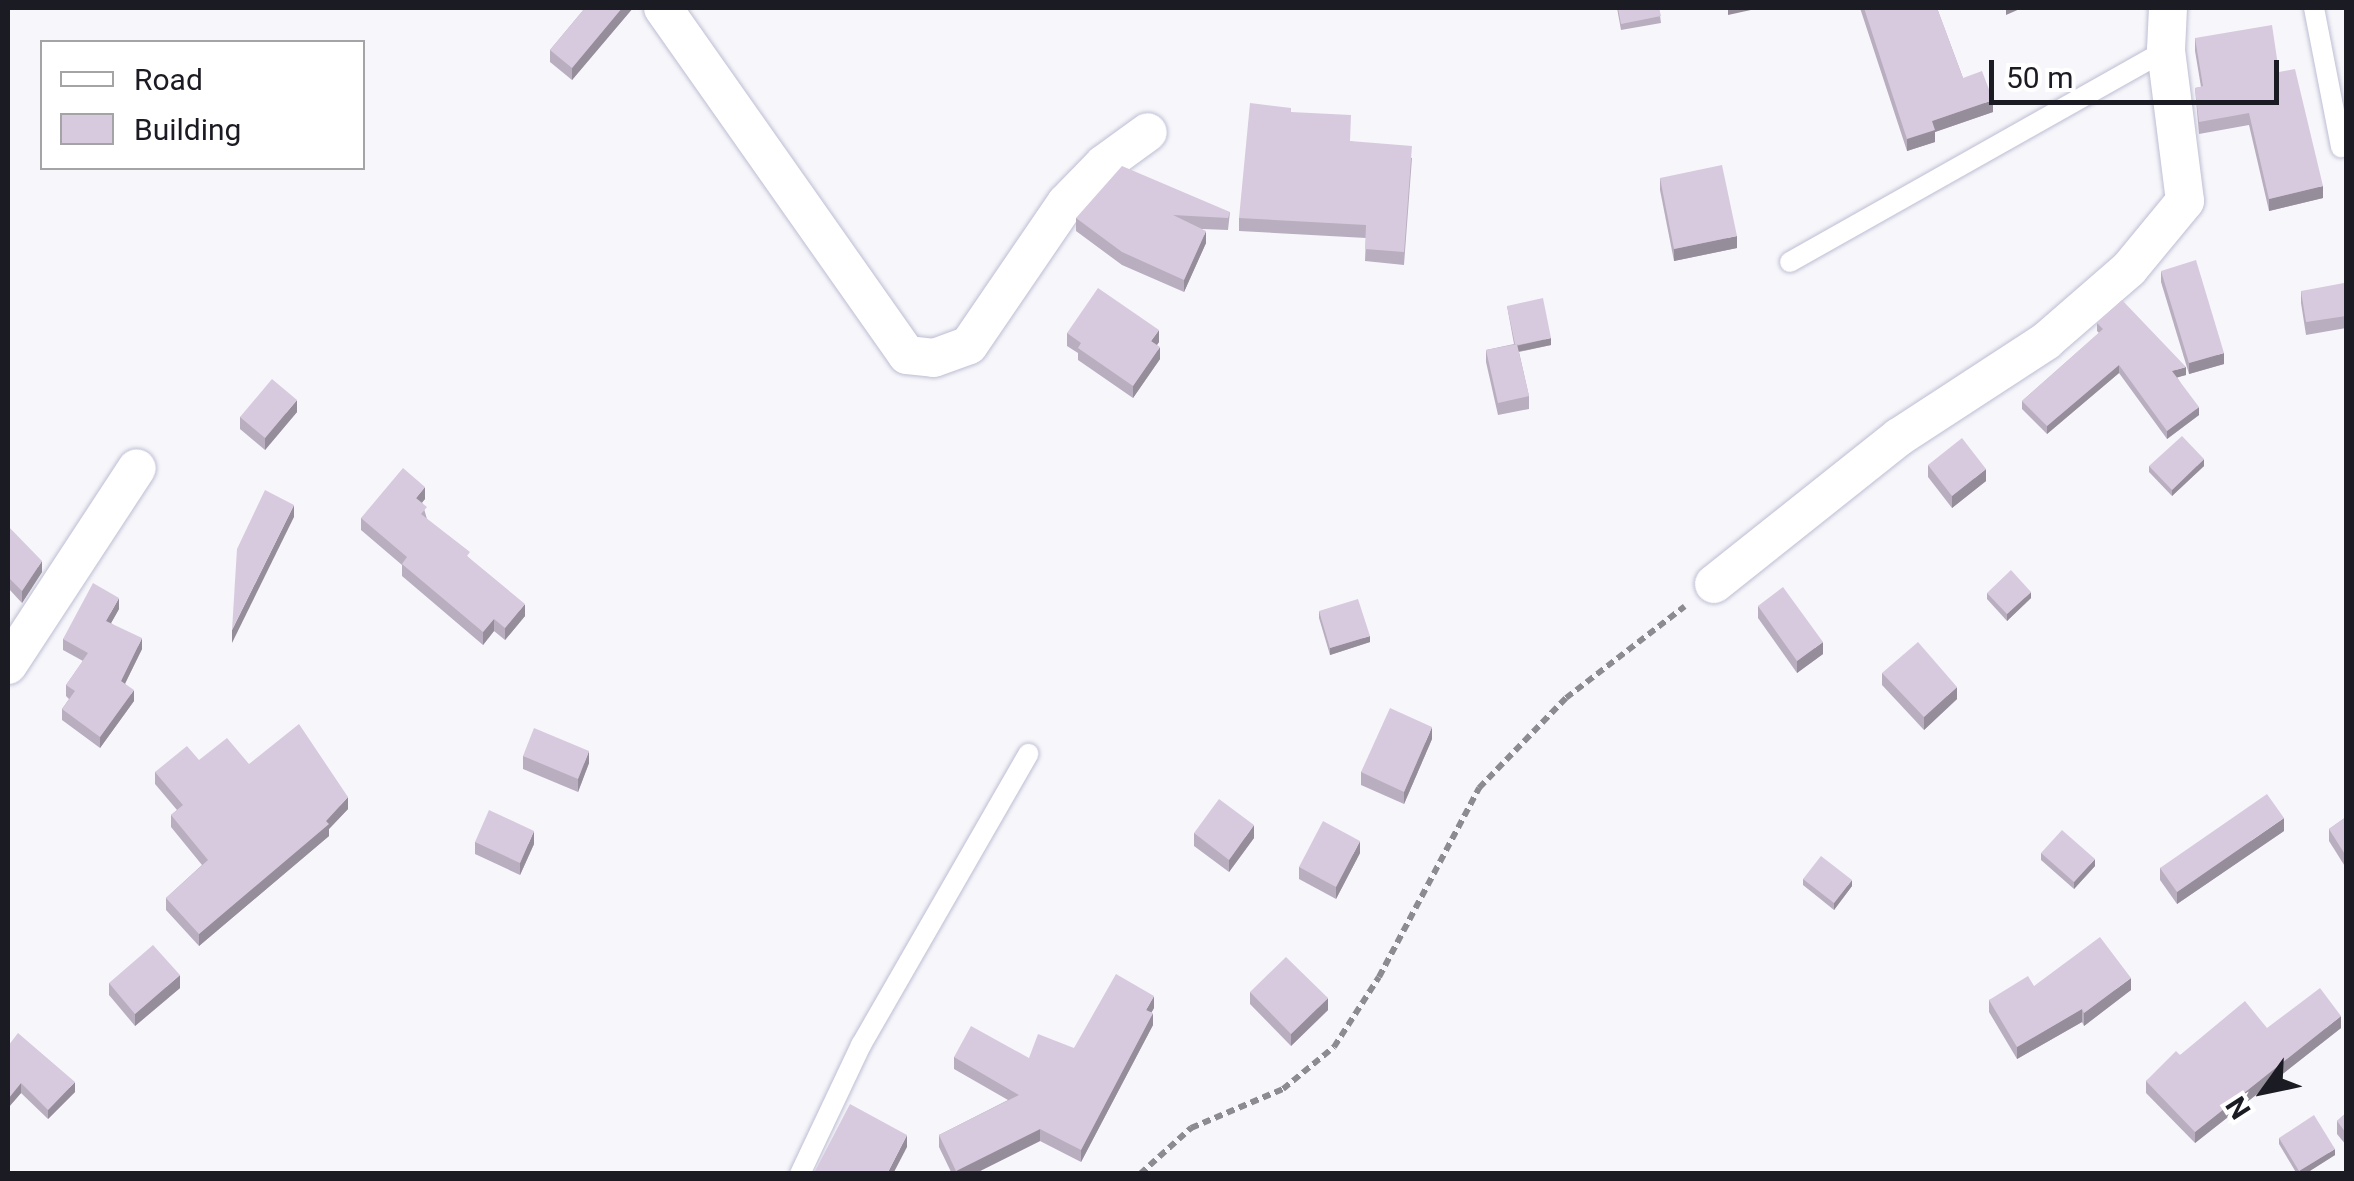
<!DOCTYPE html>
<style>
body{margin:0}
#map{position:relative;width:2354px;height:1181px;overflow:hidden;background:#f7f7fb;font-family:Roboto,sans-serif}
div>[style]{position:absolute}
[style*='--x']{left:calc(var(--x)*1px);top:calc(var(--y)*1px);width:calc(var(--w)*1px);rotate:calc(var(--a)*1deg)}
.path>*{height:6px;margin-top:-3px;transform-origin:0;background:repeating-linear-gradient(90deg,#8b8b91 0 8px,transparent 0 13px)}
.roads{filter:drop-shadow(0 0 2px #bdbdd3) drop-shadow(0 0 2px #bdbdd3)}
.lane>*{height:20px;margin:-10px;padding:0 10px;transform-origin:10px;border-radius:10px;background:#fff}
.street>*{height:38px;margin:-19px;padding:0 19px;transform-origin:19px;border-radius:19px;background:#fff}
.wall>*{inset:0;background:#b9aebf}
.shaded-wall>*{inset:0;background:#968d9b}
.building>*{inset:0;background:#d7cade}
span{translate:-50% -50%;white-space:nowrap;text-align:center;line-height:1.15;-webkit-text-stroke:8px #fff;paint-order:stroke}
.frame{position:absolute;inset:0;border:10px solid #1b1b23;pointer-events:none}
.legend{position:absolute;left:40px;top:40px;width:325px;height:130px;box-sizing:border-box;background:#fff;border:2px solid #a4a4a7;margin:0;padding:12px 18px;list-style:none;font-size:30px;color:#1b1b23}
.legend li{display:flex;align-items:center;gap:20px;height:50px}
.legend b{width:50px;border:2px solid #a4a4a7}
.north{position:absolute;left:2214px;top:1041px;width:100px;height:100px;-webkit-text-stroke:8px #fff;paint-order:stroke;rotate:237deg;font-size:28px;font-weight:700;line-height:40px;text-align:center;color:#1b1b23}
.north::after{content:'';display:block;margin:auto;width:35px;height:45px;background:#1b1b23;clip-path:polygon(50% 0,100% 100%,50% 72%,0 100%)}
.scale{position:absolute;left:1989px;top:60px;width:290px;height:45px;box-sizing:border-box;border:5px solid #1b1b23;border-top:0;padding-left:12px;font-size:30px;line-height:35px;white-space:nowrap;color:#1b1b23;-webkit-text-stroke:8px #fff;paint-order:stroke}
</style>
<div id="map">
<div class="path">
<div style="--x:1140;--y:1174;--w:69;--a:-42"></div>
<div style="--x:1191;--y:1128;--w:100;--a:-23"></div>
<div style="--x:1283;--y:1089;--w:66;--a:-39.5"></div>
<div style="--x:1334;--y:1047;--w:83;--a:-57.3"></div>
<div style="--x:1379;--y:977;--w:214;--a:-62.1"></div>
<div style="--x:1479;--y:788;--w:125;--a:-46"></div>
<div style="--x:1566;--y:698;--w:150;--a:-37.7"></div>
</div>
<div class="roads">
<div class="lane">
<div style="--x:2314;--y:8;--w:142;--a:79"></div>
<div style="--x:1790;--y:262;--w:432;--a:-29.4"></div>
<div style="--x:800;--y:1174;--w:143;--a:-64.7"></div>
<div style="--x:861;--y:1045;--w:336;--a:-60.1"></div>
</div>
<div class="street">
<div style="--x:663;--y:8;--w:424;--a:54.9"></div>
<div style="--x:907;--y:355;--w:27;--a:6"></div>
<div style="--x:934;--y:358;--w:37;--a:-20"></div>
<div style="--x:969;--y:345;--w:172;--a:-55.7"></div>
<div style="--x:1066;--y:203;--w:54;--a:-45.7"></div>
<div style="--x:1104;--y:164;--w:54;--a:-36"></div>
<div style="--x:1714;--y:584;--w:236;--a:-38.5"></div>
<div style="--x:1899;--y:437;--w:176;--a:-33.1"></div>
<div style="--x:2046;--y:341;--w:110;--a:-40.9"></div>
<div style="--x:2129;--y:269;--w:88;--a:-50.5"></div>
<div style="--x:2185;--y:201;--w:152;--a:-97.2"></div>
<div style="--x:2166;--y:50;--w:42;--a:-87.3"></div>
<div style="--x:8;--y:665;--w:235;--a:-56.8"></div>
</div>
</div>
<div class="wall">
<div style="clip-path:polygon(585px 8px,633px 8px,572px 80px,550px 62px,550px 50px)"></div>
<div style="clip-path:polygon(1617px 8px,1659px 8px,1661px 23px,1621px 30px)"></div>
<div style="clip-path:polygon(1860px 8px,1937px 8px,1963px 78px,1993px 112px,1935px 132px,1935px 142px,1907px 151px)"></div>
<div style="clip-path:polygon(2195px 38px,2279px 72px,2323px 198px,2269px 211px,2249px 125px,2199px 134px,2195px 88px,2201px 87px,2195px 51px)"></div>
<div style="clip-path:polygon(1291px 112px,1350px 141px,1412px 158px,1404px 265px,1365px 261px,1366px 238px,1239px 231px,1239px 218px)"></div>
<div style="clip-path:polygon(1660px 178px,1737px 248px,1674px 261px,1660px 190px)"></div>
<div style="clip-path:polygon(1230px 212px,1228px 230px,1202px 229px,1206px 243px,1184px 292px,1122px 265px,1076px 231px,1076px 218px)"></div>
<div style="clip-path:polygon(2161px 271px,2224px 364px,2189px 374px,2161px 282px)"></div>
<div style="clip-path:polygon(2301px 291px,2346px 296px,2346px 328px,2306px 335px,2301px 303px)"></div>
<div style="clip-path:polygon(1507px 306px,1551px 345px,1519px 352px,1529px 396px,1529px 409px,1498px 415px,1486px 362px,1486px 350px,1514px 344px)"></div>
<div style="clip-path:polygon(2097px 323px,2186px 375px,2177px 377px,2199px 415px,2167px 439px,2119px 373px,2047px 434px,2022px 409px,2022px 401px,2099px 333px,2097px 331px)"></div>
<div style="clip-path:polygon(1067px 333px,1159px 342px,1157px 345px,1160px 359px,1133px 398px,1078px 360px,1078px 353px,1067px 346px)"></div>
<div style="clip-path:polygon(297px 412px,265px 450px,240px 429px,240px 417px)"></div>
<div style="clip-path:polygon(1928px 465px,1986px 481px,1952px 508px,1928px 477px)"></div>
<div style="clip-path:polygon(2149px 466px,2204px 466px,2172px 496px,2149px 472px)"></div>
<div style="clip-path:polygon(425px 499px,422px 502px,427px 519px,470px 559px,525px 616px,505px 640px,494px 631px,483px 645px,402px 576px,402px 565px,361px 530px,361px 518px)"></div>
<div style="clip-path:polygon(8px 526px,42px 572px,22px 603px,8px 588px)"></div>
<div style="clip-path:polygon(1987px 593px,2031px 598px,2007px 621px,1987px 599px)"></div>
<div style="clip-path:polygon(1758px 606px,1823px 654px,1797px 673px,1758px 618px)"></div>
<div style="clip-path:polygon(119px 609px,111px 623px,142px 649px,125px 683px,134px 701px,100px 748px,62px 720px,62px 709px,69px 699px,66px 696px,66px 685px,83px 661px,63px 650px,63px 639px)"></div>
<div style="clip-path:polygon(1319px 611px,1370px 642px,1330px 655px,1319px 618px)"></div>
<div style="clip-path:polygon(1882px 673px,1957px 699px,1924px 730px,1882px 685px)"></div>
<div style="clip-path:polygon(1432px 739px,1404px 804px,1361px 785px,1361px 772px)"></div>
<div style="clip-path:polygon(523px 756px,589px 763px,578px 792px,523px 769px)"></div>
<div style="clip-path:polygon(199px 760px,249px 764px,348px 809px,329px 829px,329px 836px,199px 946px,166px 910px,166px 898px,202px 865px,171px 827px,171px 815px,177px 810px,155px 784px,155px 772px)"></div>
<div style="clip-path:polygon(2346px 817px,2346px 868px,2329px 841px,2329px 829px)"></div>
<div style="clip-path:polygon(2284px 831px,2177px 904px,2160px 880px,2160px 868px)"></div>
<div style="clip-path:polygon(1194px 833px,1254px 838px,1229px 872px,1194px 846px)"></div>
<div style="clip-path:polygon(475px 842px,534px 844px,520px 875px,475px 854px)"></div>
<div style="clip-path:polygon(1360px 853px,1336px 899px,1299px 879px,1299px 867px)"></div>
<div style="clip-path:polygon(2041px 853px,2095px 866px,2074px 889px,2041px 860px)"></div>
<div style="clip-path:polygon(1803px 879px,1852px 886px,1834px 910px,1803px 885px)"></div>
<div style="clip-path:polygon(109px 983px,180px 988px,135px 1026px,109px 995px)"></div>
<div style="clip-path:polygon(2034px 986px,2131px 990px,2084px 1026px,2082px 1022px,2017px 1059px,1989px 1012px,1989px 1000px)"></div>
<div style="clip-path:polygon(1250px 992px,1328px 1010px,1291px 1046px,1250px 1004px)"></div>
<div style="clip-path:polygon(1154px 1008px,1151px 1013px,1153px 1025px,1081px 1162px,1040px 1141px,974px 1174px,952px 1174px,939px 1147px,939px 1135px,1008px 1100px,954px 1069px,954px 1057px,1029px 1058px,1074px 1048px)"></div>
<div style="clip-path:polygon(2267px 1028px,2341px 1028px,2195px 1143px,2146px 1093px,2146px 1081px,2180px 1055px)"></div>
<div style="clip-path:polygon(8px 1046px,75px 1092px,48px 1119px,21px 1093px,8px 1108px)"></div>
<div style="clip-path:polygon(2346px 1113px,2346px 1145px,2337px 1134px,2337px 1121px)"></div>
<div style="clip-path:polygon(2279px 1138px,2335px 1155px,2305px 1174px,2297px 1174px,2279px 1144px)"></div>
</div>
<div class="shaded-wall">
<div style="clip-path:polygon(622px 8px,633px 8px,572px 80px,572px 68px)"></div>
<div style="clip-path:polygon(1728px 8px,1760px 8px,1728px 15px)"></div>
<div style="clip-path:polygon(2006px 8px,2022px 8px,2006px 15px)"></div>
<div style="clip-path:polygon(1993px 100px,1993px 112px,1935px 132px,1935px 142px,1907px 151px,1907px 139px,1932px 121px)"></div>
<div style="clip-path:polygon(2323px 186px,2323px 198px,2269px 211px,2269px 199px)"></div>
<div style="clip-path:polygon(1206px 231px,1206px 243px,1184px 292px,1184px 280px)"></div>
<div style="clip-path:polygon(1737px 236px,1737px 248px,1674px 261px,1674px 249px)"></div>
<div style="clip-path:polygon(1159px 330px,1159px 342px,1151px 353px,1151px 341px)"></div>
<div style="clip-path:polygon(1551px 338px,1551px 345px,1516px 352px,1516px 346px)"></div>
<div style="clip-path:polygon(1160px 347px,1160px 359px,1133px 398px,1133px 386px)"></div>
<div style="clip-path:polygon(2224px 353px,2224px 364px,2189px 374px,2189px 363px)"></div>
<div style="clip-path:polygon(2119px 365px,2119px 373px,2047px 434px,2047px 426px)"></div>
<div style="clip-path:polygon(2186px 367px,2186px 375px,2172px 379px,2172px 371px)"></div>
<div style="clip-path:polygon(297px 400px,297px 412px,265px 450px,265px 438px)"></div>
<div style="clip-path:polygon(2199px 407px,2199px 415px,2167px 439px,2167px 431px)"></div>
<div style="clip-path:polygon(2204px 459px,2204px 466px,2172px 496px,2172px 490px)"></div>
<div style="clip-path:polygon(1986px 469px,1986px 481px,1952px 508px,1952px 496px)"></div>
<div style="clip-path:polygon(425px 487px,425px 499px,416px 510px,416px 498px)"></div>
<div style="clip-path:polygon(294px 505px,294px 517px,232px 643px,232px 630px)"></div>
<div style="clip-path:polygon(42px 561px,42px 572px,22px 603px,22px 591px)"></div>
<div style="clip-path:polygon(2031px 592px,2031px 598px,2007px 621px,2007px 614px)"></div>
<div style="clip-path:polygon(119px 598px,119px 609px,106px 632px,106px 621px)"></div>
<div style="clip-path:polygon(525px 604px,525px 616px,505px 640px,505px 628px)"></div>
<div style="clip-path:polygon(494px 619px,494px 631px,483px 645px,483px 632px)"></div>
<div style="clip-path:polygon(1370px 636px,1370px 642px,1330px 655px,1330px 648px)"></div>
<div style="clip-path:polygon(142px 638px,142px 649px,121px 692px,121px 681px)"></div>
<div style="clip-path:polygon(1823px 642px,1823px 654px,1797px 673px,1797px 661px)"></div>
<div style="clip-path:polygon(1957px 687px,1957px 699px,1924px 730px,1924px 717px)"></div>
<div style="clip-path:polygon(134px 690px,134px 701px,100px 748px,100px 737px)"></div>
<div style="clip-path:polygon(1432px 727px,1432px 739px,1404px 804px,1404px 792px)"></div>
<div style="clip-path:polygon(589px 751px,589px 763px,578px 792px,578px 779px)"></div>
<div style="clip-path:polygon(348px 797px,348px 809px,329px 829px,329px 836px,199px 946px,199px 934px,326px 821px)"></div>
<div style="clip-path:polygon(2284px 818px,2284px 831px,2177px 904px,2177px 892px)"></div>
<div style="clip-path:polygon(1254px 825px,1254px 838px,1229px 872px,1229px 860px)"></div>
<div style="clip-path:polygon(534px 831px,534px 844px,520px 875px,520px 863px)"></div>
<div style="clip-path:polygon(1360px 841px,1360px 853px,1336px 899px,1336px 887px)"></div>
<div style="clip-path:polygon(2095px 859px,2095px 866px,2074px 889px,2074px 882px)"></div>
<div style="clip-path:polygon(1852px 880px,1852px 886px,1834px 910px,1834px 903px)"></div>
<div style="clip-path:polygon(180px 975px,180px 988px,135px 1026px,135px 1014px)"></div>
<div style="clip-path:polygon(2131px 978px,2131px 990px,2084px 1026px,2084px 1013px)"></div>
<div style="clip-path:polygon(1154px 996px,1154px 1008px,1146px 1022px,1146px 1010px)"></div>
<div style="clip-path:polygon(1328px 998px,1328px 1010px,1291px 1046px,1291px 1034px)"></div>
<div style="clip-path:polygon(2082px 1009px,2082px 1022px,2017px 1059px,2017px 1047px)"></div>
<div style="clip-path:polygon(1153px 1013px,1153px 1025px,1081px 1162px,1081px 1150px)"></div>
<div style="clip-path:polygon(2341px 1016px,2341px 1028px,2195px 1143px,2195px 1132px)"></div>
<div style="clip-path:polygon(75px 1082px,75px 1092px,48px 1119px,48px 1110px)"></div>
<div style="clip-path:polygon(21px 1083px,21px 1093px,8px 1108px,8px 1099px)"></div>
<div style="clip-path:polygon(1040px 1129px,1040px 1141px,974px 1174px,956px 1174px,956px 1171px)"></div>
<div style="clip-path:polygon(907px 1135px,907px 1147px,893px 1174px,887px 1174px)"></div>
<div style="clip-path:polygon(2335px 1149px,2335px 1155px,2305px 1174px,2299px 1174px,2299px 1171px)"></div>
</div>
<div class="building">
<div style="clip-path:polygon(585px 8px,622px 8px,572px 68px,550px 50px)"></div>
<div style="clip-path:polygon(1618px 8px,1659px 8px,1661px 16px,1621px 24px)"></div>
<div style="clip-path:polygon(1864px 8px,1937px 8px,1963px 78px,1982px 71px,1993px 100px,1932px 121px,1935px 130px,1907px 139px)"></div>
<div style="clip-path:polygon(2272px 25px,2279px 72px,2295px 69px,2323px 186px,2269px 199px,2249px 113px,2199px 122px,2195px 88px,2203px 86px,2195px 38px)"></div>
<div style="clip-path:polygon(1250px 103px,1291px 108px,1291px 112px,1351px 115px,1350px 141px,1412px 146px,1404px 252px,1365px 249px,1366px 225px,1239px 218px)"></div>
<div style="clip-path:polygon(1722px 165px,1737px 236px,1674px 249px,1660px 178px)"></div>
<div style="clip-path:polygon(1122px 166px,1230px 212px,1228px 218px,1173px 215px,1206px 231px,1184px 280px,1122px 252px,1076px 218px)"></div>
<div style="clip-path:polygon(2196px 260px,2224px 353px,2189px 363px,2161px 271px)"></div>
<div style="clip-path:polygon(2344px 283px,2346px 296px,2346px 316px,2306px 322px,2301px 291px)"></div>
<div style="clip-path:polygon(1098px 288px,1159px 330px,1151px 341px,1160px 347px,1133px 386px,1078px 348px,1081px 343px,1067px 333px)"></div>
<div style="clip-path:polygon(1543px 298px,1551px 338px,1518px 345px,1517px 344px,1515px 344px,1507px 306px)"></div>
<div style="clip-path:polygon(2122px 300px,2186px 367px,2172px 371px,2199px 407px,2167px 431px,2119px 365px,2047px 426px,2022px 401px,2103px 329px,2097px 323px)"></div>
<div style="clip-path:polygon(1517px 344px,1529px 396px,1498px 403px,1486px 350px)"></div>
<div style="clip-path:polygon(272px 379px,297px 400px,265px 438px,240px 417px)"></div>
<div style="clip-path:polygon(2182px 436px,2204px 459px,2172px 490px,2149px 466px)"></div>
<div style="clip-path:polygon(1962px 438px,1986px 469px,1952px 496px,1928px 465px)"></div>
<div style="clip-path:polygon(403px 468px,425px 487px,416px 498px,427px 507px,421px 514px,470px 552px,467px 556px,525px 604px,505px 628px,494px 619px,483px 632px,402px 564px,407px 557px,361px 518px)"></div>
<div style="clip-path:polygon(265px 490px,294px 505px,232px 630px,237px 549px)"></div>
<div style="clip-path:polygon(8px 526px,42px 561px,22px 591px,8px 577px)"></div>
<div style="clip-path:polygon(2011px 570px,2031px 592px,2007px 614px,1987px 593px)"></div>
<div style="clip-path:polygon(93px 583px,119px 598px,106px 621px,142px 638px,121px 681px,134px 690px,100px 737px,62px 709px,75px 691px,66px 685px,88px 653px,63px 639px)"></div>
<div style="clip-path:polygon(1783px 587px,1823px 642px,1797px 661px,1758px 606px)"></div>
<div style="clip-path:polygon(1358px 599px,1370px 636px,1330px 648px,1319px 611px)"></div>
<div style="clip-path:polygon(1918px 642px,1957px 687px,1924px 717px,1882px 673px)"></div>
<div style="clip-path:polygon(1390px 708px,1432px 727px,1404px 792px,1361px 772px)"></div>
<div style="clip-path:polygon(299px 724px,348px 797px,326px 821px,329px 824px,199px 934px,166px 898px,208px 860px,171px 815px,183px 805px,155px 772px,187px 746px,199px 760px,227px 738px,249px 764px)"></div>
<div style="clip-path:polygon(534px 728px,589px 751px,578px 779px,523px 756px)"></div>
<div style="clip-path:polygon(2267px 794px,2284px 818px,2177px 892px,2160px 868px)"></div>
<div style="clip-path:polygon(1219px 799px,1254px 825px,1229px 860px,1194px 833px)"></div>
<div style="clip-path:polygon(489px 810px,534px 831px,520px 863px,475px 842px)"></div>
<div style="clip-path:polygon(2346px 817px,2346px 856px,2329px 829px)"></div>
<div style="clip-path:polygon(1323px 821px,1360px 841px,1336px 887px,1299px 867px)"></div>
<div style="clip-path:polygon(2062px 830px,2095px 859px,2074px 882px,2041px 853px)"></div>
<div style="clip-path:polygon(1821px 856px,1852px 880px,1834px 903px,1803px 879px)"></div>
<div style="clip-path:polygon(2100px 937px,2131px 978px,2084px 1013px,2082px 1009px,2017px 1047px,1989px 1000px,2028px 976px,2034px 986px)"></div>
<div style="clip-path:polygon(153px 945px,180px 975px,135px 1014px,109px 983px)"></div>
<div style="clip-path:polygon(1286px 957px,1328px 998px,1291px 1034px,1250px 992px)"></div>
<div style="clip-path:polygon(1116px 974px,1154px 996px,1146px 1010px,1153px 1013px,1081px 1150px,1040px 1129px,956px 1171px,939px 1135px,1019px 1095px,954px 1057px,971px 1026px,1029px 1058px,1038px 1034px,1074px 1048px)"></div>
<div style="clip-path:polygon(2320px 988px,2341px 1016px,2195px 1132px,2146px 1081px,2176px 1051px,2180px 1055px,2245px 1001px,2267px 1028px)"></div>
<div style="clip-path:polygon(18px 1033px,75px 1082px,48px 1110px,21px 1083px,8px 1099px,8px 1046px)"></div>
<div style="clip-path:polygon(850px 1104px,907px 1135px,887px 1174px,820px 1174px,815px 1171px)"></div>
<div style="clip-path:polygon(2346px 1113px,2346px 1133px,2337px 1121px)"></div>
<div style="clip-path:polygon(2314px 1115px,2335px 1149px,2299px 1171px,2279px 1138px)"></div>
</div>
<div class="frame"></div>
<ul class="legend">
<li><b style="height:12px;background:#fff"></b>Road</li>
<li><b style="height:28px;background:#d7cade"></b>Building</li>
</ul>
<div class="north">N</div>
<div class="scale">50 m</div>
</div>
